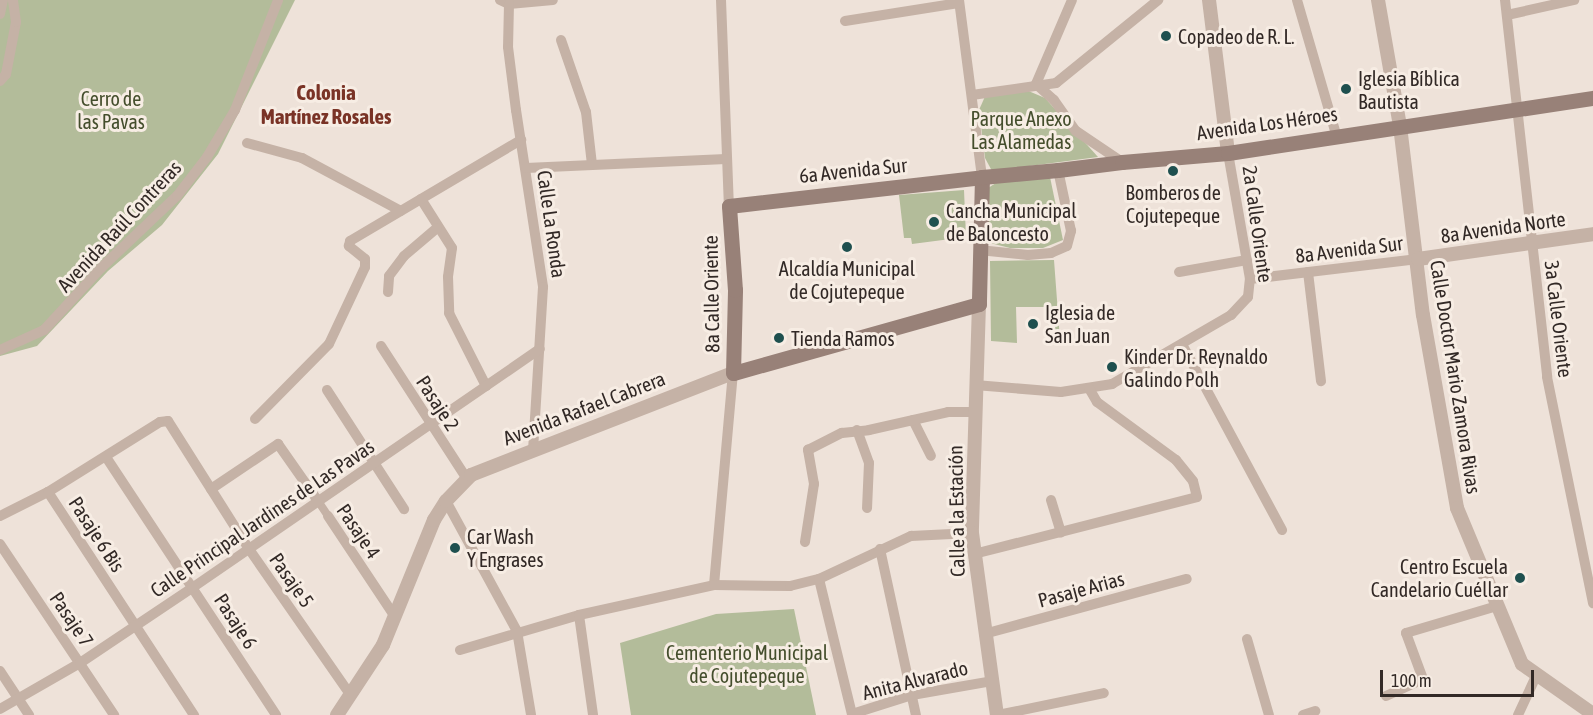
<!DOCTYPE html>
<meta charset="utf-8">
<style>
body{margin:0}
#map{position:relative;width:1593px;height:715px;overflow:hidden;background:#eee2d9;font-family:"Asap Condensed",sans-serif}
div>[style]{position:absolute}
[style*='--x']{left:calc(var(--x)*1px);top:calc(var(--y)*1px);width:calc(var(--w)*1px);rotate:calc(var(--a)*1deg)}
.green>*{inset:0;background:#b3bc9a}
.pedestrian>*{height:8px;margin:-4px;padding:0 4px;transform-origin:4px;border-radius:4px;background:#c5b2a6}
.minor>*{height:10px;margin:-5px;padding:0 5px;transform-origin:5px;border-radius:5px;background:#c5b2a6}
.tertiary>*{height:14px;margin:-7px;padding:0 7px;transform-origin:7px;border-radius:7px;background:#c5b2a6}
.secondary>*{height:15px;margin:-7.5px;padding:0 7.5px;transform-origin:7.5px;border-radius:7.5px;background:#988178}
.dots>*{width:16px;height:16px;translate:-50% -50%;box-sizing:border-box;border:3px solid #f7ede4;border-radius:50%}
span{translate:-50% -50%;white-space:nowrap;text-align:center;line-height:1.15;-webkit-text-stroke:6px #f7ede4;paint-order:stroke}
.poi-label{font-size:20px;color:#322926}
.left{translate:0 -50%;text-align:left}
.right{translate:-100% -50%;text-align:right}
.park-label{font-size:20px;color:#444e2c}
.street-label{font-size:20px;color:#322926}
.neighbourhood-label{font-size:21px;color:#7a3326;font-weight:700}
.scale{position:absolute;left:1380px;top:670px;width:154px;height:27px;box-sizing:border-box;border:3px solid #322926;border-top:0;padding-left:8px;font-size:18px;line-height:21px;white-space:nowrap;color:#322926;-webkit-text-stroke:4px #f7ede4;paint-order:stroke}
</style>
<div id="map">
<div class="green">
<div style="clip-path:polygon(0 0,295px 0,218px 154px,162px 225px,108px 271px,37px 346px,0 356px)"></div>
<div style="clip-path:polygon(1019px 87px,1045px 98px,1098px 157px,992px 171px,985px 158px,979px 110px,987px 92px)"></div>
<div style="clip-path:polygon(1050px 177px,1063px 240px,1043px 248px,1010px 248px,990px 243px,985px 190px,999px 181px)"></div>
<div style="clip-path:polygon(964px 190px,966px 237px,912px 244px,911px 238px,904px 238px,899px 195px)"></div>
<div style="clip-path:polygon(1054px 260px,1060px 340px,1049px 341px,1048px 307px,1016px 307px,1017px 343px,991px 341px,990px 261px)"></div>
<div style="clip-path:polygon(794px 609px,816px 715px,631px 715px,620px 643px,716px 614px)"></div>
</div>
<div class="pedestrian">
<div style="--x:318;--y:501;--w:18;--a:56"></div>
</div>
<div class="minor">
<div style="--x:500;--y:0;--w:10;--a:24"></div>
<div style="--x:509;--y:4;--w:44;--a:-5.2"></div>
<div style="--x:721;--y:0;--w:206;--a:87.8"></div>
<div style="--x:959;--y:0;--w:178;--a:82.6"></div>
<div style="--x:1297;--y:0;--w:140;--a:73.8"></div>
<div style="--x:1505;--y:0;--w:379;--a:83.6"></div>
<div style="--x:1547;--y:377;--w:231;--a:78.5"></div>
<div style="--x:509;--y:4;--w:43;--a:91.3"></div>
<div style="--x:508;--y:47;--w:64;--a:82.8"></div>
<div style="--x:516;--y:110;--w:179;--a:81.3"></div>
<div style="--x:543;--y:287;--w:162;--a:93.5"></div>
<div style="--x:0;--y:14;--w:14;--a:-78"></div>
<div style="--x:1507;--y:15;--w:69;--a:-12.6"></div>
<div style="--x:845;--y:21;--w:115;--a:-9"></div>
<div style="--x:561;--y:40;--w:76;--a:70.9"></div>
<div style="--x:586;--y:112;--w:53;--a:83.5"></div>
<div style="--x:0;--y:81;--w:9;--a:-49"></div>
<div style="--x:6;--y:74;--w:53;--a:-79.1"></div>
<div style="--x:16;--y:22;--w:22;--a:-98"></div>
<div style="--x:1036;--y:84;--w:24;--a:42"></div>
<div style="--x:1054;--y:100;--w:38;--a:55"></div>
<div style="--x:1076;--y:131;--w:55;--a:34"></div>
<div style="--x:1036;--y:84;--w:91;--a:-66.8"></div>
<div style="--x:972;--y:95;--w:85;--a:-8.1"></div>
<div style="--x:1056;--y:83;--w:132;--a:-39.1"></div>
<div style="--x:247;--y:143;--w:57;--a:15.3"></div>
<div style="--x:302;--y:158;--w:112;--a:28.2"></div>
<div style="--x:526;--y:168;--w:200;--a:-2.6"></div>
<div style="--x:421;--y:199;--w:58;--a:57.7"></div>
<div style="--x:452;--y:248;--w:29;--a:98"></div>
<div style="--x:448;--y:277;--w:36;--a:88"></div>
<div style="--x:449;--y:313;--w:82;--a:63.1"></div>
<div style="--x:979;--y:250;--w:49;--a:5.8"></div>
<div style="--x:1028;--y:255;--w:23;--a:-5"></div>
<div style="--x:1051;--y:253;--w:17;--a:-24"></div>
<div style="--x:1067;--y:246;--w:16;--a:-75"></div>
<div style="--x:1071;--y:231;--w:62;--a:-102"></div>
<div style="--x:1179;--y:272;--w:69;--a:-10"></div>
<div style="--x:1308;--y:272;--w:110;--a:83.2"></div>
<div style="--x:1250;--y:279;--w:169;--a:-6.8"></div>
<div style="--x:388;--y:292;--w:16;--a:-86"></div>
<div style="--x:389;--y:276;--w:25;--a:-53"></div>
<div style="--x:404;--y:256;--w:43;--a:-40.3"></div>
<div style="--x:381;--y:346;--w:158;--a:57.1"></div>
<div style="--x:1183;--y:346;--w:209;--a:61.7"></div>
<div style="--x:0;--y:350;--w:48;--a:-24.4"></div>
<div style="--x:44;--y:330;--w:84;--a:-47.4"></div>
<div style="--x:101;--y:268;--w:105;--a:-43.5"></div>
<div style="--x:177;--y:196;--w:49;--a:-52.4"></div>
<div style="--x:207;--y:157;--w:55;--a:-59.2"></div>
<div style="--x:235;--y:110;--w:118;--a:-68.6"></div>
<div style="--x:975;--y:385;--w:86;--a:4.7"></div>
<div style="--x:1061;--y:392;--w:52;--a:-8.9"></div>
<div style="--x:1112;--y:384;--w:138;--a:-30.1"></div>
<div style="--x:1231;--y:315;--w:25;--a:-47"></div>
<div style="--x:1248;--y:297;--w:18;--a:-84"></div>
<div style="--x:1250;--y:279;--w:128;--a:-99.9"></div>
<div style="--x:327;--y:390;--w:142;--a:57.1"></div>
<div style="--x:255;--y:419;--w:105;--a:-45.4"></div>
<div style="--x:329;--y:344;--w:85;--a:-64.9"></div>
<div style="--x:365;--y:267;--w:8;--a:-90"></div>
<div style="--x:365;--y:259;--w:21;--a:-141"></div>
<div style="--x:349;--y:246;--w:5;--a:-79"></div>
<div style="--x:350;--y:241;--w:199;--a:-30.6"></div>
<div style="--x:913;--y:420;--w:40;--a:63.4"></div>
<div style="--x:857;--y:430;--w:35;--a:70"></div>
<div style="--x:869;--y:463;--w:45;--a:92.5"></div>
<div style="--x:106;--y:457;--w:309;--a:56.6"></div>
<div style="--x:211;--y:489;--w:81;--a:-33.9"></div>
<div style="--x:278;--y:444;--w:70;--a:54.9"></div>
<div style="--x:48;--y:492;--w:267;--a:56.8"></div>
<div style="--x:1051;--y:500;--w:34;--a:73"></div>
<div style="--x:446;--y:501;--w:148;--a:61.4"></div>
<div style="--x:517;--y:631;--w:85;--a:80.5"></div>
<div style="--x:0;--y:516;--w:54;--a:-26.6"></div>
<div style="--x:48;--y:492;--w:132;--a:-32"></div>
<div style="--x:160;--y:422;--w:8;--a:-7"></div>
<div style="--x:168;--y:421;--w:151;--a:57.7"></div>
<div style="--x:249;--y:549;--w:179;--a:55.2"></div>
<div style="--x:328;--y:516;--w:121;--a:56.4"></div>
<div style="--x:805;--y:542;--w:59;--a:-81.2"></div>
<div style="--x:814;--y:484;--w:35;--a:-100"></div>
<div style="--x:808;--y:450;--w:38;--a:-27"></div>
<div style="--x:842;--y:433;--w:27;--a:-6"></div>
<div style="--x:869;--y:430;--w:81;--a:-12.8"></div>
<div style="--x:948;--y:412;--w:26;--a:0"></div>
<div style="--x:0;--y:544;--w:206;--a:56.3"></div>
<div style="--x:880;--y:549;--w:170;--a:77.8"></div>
<div style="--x:974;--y:554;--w:230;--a:-14.3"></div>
<div style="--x:1197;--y:497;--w:16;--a:-104"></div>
<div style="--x:1193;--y:481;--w:27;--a:-129"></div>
<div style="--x:1176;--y:460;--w:98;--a:-143.7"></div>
<div style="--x:1097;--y:402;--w:16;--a:-120"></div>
<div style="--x:819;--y:579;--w:139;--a:76.3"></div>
<div style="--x:852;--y:714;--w:63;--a:-17.6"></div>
<div style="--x:912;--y:695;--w:81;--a:-9.9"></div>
<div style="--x:714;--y:585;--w:213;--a:-84.9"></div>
<div style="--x:579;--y:615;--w:101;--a:82"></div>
<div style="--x:984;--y:634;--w:210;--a:-15.2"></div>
<div style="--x:1247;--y:639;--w:79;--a:73.9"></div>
<div style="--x:460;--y:650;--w:124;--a:-16.4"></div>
<div style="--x:579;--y:615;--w:138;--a:-12.5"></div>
<div style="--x:714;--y:585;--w:76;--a:0.8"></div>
<div style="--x:790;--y:586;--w:30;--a:-14"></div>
<div style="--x:819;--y:579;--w:102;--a:-25.1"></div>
<div style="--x:911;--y:536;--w:61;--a:-2.8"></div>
<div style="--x:0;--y:671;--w:53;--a:56.6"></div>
<div style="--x:1386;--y:696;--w:41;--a:-24.7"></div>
<div style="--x:1423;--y:679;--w:49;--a:-110.3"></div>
<div style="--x:1406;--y:633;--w:95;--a:-16.5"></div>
<div style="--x:0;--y:709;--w:92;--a:-29.9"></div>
<div style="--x:80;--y:663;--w:135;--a:-33.8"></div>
<div style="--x:192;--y:588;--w:422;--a:-34.5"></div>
<div style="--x:998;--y:715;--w:108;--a:-11.7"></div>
<div style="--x:1303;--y:715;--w:13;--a:-18"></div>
<div style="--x:1518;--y:715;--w:45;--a:-65.1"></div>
</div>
<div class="tertiary">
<div style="--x:1209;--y:0;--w:154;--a:82.9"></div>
<div style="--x:1378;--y:0;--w:128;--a:80.1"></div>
<div style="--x:1400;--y:126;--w:190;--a:83.1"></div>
<div style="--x:1423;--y:315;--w:196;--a:80"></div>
<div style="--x:1457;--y:508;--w:169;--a:67.4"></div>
<div style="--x:1522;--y:664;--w:87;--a:35.2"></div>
<div style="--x:1418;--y:259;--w:177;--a:-8.1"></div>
<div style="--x:979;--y:304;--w:229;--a:91.8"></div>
<div style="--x:972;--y:533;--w:184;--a:82.2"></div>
<div style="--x:337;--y:715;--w:84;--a:-56.7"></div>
<div style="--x:383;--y:645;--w:135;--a:-67.8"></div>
<div style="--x:434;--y:520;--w:22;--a:-58"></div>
<div style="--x:446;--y:501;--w:36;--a:-46"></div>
<div style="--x:471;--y:475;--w:281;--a:-21.3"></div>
</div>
<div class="secondary">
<div style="--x:982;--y:177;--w:127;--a:91.4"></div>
<div style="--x:979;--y:304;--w:255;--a:164.3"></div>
<div style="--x:733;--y:373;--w:83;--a:-88.6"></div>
<div style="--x:735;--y:290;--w:84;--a:-94.1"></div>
<div style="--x:729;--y:206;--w:255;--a:-6.5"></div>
<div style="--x:982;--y:177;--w:76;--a:-5.3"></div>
<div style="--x:1058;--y:170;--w:64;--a:-7.1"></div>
<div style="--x:1122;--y:162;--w:106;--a:-4.9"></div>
<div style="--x:1228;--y:153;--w:369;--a:-8.6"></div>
</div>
<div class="dots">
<div style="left:1166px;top:36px;background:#1f504f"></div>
<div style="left:1346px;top:89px;background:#1f504f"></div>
<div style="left:1173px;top:171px;background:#1f504f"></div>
<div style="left:934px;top:222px;background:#1f504f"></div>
<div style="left:847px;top:247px;background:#1f504f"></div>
<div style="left:1033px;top:324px;background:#1f504f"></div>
<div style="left:779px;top:338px;background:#1f504f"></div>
<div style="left:1112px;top:367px;background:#1f504f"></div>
<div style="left:455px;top:548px;background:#1f504f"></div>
<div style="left:1520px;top:578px;background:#1f504f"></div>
</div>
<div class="poi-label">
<span class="left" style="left:1178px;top:36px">Copadeo de R. L.</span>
<span class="left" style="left:1358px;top:90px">Iglesia Bíblica<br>Bautista</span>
<span style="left:1173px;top:204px">Bomberos de<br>Cojutepeque</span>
<span class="left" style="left:946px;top:222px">Cancha Municipal<br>de Baloncesto</span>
<span style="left:847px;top:280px">Alcaldía Municipal<br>de Cojutepeque</span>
<span class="left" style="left:1045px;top:324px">Iglesia de<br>San Juan</span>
<span class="left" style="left:791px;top:338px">Tienda Ramos</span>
<span class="left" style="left:1124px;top:368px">Kinder Dr. Reynaldo<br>Galindo Polh</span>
<span class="left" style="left:467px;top:548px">Car Wash<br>Y Engrases</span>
<span class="right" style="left:1508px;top:578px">Centro Escuela<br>Candelario Cuéllar</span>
</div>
<div class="park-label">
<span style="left:111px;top:110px">Cerro de<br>las Pavas</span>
<span style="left:1021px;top:130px">Parque Anexo<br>Las Alamedas</span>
<span style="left:747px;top:664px">Cementerio Municipal<br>de Cojutepeque</span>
</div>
<div class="street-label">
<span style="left:1267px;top:123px;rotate:-8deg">Avenida Los Héroes</span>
<span style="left:853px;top:170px;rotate:-6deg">6a Avenida Sur</span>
<span style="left:552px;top:224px;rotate:82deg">Calle La Ronda</span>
<span style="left:1258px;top:224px;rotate:82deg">2a Calle Oriente</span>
<span style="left:119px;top:226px;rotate:-47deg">Avenida Raúl Contreras</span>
<span style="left:1503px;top:227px;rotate:-8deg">8a Avenida Norte</span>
<span style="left:1349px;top:249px;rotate:-7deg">8a Avenida Sur</span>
<span style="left:711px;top:294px;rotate:-91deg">8a Calle Oriente</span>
<span style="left:1559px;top:319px;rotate:83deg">3a Calle Oriente</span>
<span style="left:1456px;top:377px;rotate:81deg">Calle Doctor Mario Zamora Rivas</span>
<span style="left:438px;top:403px;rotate:57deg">Pasaje 2</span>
<span style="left:584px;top:408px;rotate:-21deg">Avenida Rafael Cabrera</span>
<span style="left:956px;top:511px;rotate:-91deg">Calle a la Estación</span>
<span style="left:262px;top:518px;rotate:-34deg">Calle Principal Jardines de Las Pavas</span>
<span style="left:359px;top:531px;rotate:56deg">Pasaje 4</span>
<span style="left:97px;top:534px;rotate:57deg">Pasaje 6 Bis</span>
<span style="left:292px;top:580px;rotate:55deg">Pasaje 5</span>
<span style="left:1081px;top:589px;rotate:-15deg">Pasaje Arias</span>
<span style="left:72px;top:619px;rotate:56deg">Pasaje 7</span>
<span style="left:236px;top:621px;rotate:57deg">Pasaje 6</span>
<span style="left:915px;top:680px;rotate:-14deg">Anita Alvarado</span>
</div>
<div class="neighbourhood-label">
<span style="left:326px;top:104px">Colonia<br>Martínez Rosales</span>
</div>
<div class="scale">100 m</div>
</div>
